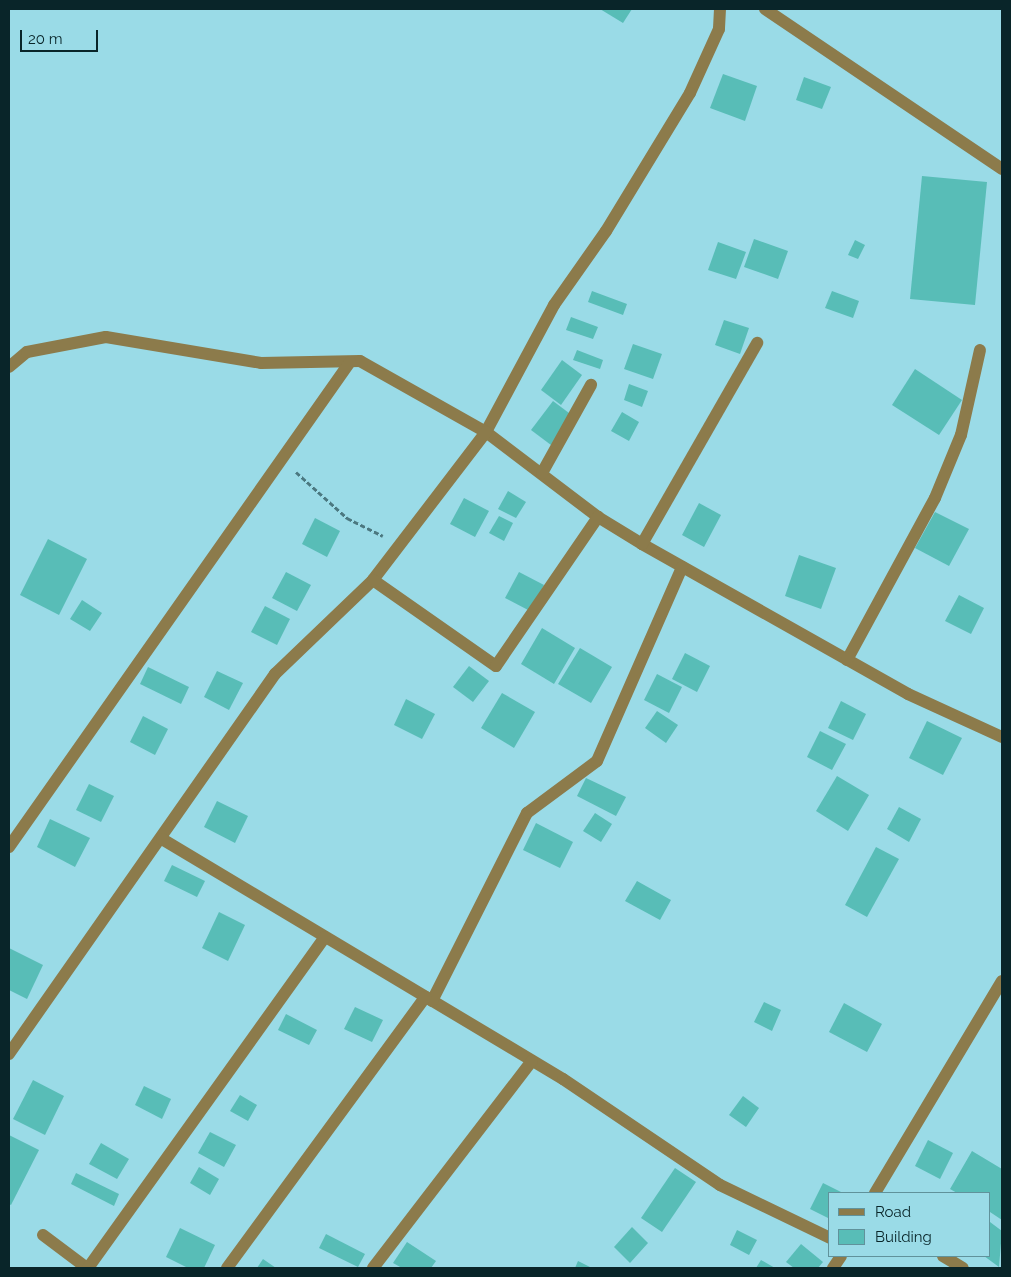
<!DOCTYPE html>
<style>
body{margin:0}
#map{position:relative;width:1011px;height:1277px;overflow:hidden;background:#9adbe7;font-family:Raleway,sans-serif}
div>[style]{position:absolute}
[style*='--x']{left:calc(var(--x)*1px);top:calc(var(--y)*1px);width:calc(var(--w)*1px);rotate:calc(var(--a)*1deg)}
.building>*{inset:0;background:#58bdb7}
.path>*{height:3px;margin-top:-1.5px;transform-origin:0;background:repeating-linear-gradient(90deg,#4b7880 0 5px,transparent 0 7.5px)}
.minor>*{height:12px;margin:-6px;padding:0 6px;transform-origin:6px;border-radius:6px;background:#8c7b4b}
span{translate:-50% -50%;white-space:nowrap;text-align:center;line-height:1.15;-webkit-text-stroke:4.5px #9adbe7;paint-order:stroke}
.frame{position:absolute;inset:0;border:10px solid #092529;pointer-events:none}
.legend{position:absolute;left:828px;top:1192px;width:162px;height:65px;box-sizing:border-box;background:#9adbe7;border:1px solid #60929b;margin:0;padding:6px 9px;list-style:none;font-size:15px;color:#092529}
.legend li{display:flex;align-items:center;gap:10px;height:25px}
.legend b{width:25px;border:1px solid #60929b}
.scale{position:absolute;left:20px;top:30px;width:78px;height:22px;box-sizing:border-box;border:2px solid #092529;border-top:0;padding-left:6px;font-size:15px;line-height:18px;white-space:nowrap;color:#092529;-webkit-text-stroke:4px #9adbe7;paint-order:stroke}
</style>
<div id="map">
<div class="building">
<div style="clip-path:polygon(600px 9px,632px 9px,623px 23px)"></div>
<div style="clip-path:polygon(723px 74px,757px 86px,745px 121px,710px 108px)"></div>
<div style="clip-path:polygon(804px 77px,831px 87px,822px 109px,796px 100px)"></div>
<div style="clip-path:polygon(922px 176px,987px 182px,975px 305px,910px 299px)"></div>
<div style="clip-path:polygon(754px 239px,788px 251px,778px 279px,744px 267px)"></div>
<div style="clip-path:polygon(855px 240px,865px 245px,858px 259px,848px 255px)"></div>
<div style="clip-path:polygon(718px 242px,746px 252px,736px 279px,708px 270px)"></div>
<div style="clip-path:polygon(592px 291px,627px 304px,623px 315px,588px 302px)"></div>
<div style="clip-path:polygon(832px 291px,859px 301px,853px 318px,825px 308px)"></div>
<div style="clip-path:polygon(571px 317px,598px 327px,593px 339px,566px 330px)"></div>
<div style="clip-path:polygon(724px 320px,749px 328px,740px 354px,715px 345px)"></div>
<div style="clip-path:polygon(633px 344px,662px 354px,653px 379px,624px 369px)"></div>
<div style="clip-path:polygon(577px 350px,603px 360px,600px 369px,573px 360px)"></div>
<div style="clip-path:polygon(562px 360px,582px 375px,561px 405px,541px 390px)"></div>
<div style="clip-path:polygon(915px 369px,962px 400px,939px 435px,892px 405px)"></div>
<div style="clip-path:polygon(629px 384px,648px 391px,642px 407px,624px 400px)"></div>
<div style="clip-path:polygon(553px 401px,573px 416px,551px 445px,531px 430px)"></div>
<div style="clip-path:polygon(622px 412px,639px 422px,629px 441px,611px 431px)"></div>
<div style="clip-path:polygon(508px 491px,526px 502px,516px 518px,498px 509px)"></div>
<div style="clip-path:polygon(464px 498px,489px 511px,475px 537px,450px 524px)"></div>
<div style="clip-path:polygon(699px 503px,721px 515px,704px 547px,682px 535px)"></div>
<div style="clip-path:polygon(935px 512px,969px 529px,949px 566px,915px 548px)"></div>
<div style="clip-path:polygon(499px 516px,513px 523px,504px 541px,489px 533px)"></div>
<div style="clip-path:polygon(315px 518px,340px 531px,327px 557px,302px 544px)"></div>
<div style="clip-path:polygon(48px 539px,87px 559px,59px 615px,20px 595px)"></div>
<div style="clip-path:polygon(799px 555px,836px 568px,821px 609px,785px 596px)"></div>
<div style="clip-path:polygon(286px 572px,311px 585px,297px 611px,272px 598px)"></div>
<div style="clip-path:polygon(519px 572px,544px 585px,530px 611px,505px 598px)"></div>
<div style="clip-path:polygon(959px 595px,984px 608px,971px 634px,945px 621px)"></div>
<div style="clip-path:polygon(82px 600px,102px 613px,90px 631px,70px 619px)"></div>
<div style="clip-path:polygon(265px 606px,290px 619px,277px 645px,251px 632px)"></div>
<div style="clip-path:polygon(542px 628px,575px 648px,554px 684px,521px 664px)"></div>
<div style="clip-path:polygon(580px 648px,612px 667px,591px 703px,558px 684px)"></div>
<div style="clip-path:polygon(685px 653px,710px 666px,697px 692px,672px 679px)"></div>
<div style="clip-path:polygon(469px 666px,489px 681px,473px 702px,453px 687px)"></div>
<div style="clip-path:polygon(148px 667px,189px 687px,181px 704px,140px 684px)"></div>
<div style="clip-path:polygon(217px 671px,243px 683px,229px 710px,204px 697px)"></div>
<div style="clip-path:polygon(657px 674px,682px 687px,669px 713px,644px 700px)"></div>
<div style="clip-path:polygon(502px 693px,535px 712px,514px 748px,481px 728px)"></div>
<div style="clip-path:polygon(406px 699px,435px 714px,422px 739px,394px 725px)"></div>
<div style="clip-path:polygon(841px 701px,866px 714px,853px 740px,828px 728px)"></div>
<div style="clip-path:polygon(657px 711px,678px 725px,666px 743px,645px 728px)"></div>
<div style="clip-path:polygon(143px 716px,168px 729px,155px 755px,130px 742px)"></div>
<div style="clip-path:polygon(927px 721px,962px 738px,943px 775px,909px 758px)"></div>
<div style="clip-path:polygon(820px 731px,846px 744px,832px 770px,807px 757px)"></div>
<div style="clip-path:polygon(837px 776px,869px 795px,848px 831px,816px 811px)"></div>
<div style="clip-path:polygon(586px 778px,626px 797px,616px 816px,577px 796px)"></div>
<div style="clip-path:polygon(89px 784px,114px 796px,101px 822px,76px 810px)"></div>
<div style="clip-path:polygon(217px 801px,248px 816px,235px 843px,204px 827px)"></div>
<div style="clip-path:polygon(899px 807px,921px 819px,909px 842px,887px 829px)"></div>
<div style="clip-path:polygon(595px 813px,612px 824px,601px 842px,583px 831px)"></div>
<div style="clip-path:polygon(50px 819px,90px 838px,75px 867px,37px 847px)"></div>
<div style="clip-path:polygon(536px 823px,573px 842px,560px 868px,523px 850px)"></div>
<div style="clip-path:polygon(876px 847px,899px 859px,867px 917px,845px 905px)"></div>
<div style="clip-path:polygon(172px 865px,205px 881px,197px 897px,164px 881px)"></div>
<div style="clip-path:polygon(637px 881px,671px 900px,660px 920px,625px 901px)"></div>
<div style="clip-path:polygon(219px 912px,245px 925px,228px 961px,202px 948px)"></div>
<div style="clip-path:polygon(9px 948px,43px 965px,27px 999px,9px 990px)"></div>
<div style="clip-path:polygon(764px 1002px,781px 1010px,772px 1031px,754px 1022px)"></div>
<div style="clip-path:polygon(844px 1003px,882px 1024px,867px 1052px,829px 1032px)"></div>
<div style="clip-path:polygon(355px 1007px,383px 1020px,372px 1042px,344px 1029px)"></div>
<div style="clip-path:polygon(286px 1014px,317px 1030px,309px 1045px,278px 1030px)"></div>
<div style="clip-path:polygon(33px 1080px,64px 1096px,45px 1135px,13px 1119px)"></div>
<div style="clip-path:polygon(144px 1086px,171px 1099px,162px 1119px,135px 1105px)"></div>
<div style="clip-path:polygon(240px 1095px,257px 1105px,248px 1121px,230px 1111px)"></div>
<div style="clip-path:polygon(743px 1096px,759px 1108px,746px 1127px,729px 1115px)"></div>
<div style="clip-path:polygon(210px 1132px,236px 1145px,224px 1167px,198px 1153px)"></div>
<div style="clip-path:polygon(9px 1135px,39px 1150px,11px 1205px,9px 1204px)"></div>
<div style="clip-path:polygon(928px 1140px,953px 1153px,940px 1179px,915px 1166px)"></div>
<div style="clip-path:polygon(101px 1143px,129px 1159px,117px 1179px,89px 1164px)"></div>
<div style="clip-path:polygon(972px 1151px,1002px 1169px,1002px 1220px,990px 1212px,990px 1193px,957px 1193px,950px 1189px)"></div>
<div style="clip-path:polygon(199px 1167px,219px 1179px,210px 1195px,190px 1183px)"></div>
<div style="clip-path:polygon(675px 1168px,696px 1182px,662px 1232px,641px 1218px)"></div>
<div style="clip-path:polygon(76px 1173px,119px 1194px,114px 1206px,71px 1184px)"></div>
<div style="clip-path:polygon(823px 1183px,843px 1193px,830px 1193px,830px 1219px,810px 1209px)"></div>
<div style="clip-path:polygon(990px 1222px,1002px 1231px,999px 1267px,984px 1256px,990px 1256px)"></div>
<div style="clip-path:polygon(632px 1227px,648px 1243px,630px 1263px,614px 1247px)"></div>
<div style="clip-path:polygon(180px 1228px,215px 1245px,204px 1268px,188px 1268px,166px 1257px)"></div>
<div style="clip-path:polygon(737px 1230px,757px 1240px,749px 1255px,730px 1245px)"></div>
<div style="clip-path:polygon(326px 1234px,365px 1254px,358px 1267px,319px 1248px)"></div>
<div style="clip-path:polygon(407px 1242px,436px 1261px,431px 1268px,402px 1268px,393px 1263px)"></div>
<div style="clip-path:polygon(801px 1244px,823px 1262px,818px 1268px,794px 1268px,786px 1262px)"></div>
<div style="clip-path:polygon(263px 1259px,276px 1268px,257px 1268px)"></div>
<div style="clip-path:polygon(761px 1260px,775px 1268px,756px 1268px)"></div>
<div style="clip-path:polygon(578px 1261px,592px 1268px,575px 1268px)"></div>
</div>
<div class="path">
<div style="--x:296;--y:472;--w:69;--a:42"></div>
<div style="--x:347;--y:518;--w:40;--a:26.6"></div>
</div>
<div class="minor">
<div style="--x:720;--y:9;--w:20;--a:93"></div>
<div style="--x:719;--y:29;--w:70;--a:114.4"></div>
<div style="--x:690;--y:93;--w:162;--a:121.3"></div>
<div style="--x:606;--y:231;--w:90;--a:125.1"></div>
<div style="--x:554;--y:305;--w:144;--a:118.2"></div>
<div style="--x:486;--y:432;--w:141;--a:37.2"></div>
<div style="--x:598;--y:517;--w:52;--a:31.5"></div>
<div style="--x:642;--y:544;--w:305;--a:29.4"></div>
<div style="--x:908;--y:694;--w:103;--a:24.6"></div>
<div style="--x:765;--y:9;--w:286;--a:34"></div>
<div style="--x:9;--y:367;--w:23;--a:-40"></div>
<div style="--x:27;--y:352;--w:80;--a:-10.8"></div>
<div style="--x:106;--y:337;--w:157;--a:9.5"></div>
<div style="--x:261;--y:363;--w:99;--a:-1.2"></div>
<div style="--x:360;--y:361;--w:145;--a:29.4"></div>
<div style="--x:486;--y:432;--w:186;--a:127.4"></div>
<div style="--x:373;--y:580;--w:136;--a:136.2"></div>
<div style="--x:275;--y:674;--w:464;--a:125"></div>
<div style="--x:542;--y:473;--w:101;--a:-60.9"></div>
<div style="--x:642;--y:544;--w:232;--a:-60.2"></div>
<div style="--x:373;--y:580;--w:150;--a:35"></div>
<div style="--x:496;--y:666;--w:181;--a:-55.6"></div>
<div style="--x:847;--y:660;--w:184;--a:-61.5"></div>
<div style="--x:935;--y:498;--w:68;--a:-67.6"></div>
<div style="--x:961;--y:435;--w:87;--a:-77.4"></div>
<div style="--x:162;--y:839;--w:467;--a:30.9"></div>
<div style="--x:563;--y:1079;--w:189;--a:34"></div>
<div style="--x:720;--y:1185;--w:122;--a:25.7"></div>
<div style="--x:9;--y:847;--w:593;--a:-54.89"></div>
<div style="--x:432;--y:1001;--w:211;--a:-63.2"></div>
<div style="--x:527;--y:813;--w:87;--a:-36.6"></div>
<div style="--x:597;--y:761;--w:212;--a:-66.3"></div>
<div style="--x:875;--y:1193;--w:247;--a:-59.1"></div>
<div style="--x:43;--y:1235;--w:55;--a:36.9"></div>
<div style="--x:943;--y:1256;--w:23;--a:31"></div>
<div style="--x:88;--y:1268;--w:407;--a:-54.4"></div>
<div style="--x:227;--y:1268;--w:336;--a:-53.8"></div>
<div style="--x:373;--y:1268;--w:261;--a:-52.5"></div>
<div style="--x:833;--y:1268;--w:14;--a:-56"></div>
</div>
<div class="frame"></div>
<ul class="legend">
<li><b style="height:6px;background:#8c7b4b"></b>Road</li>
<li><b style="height:14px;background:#58bdb7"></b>Building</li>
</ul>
<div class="scale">20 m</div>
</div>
